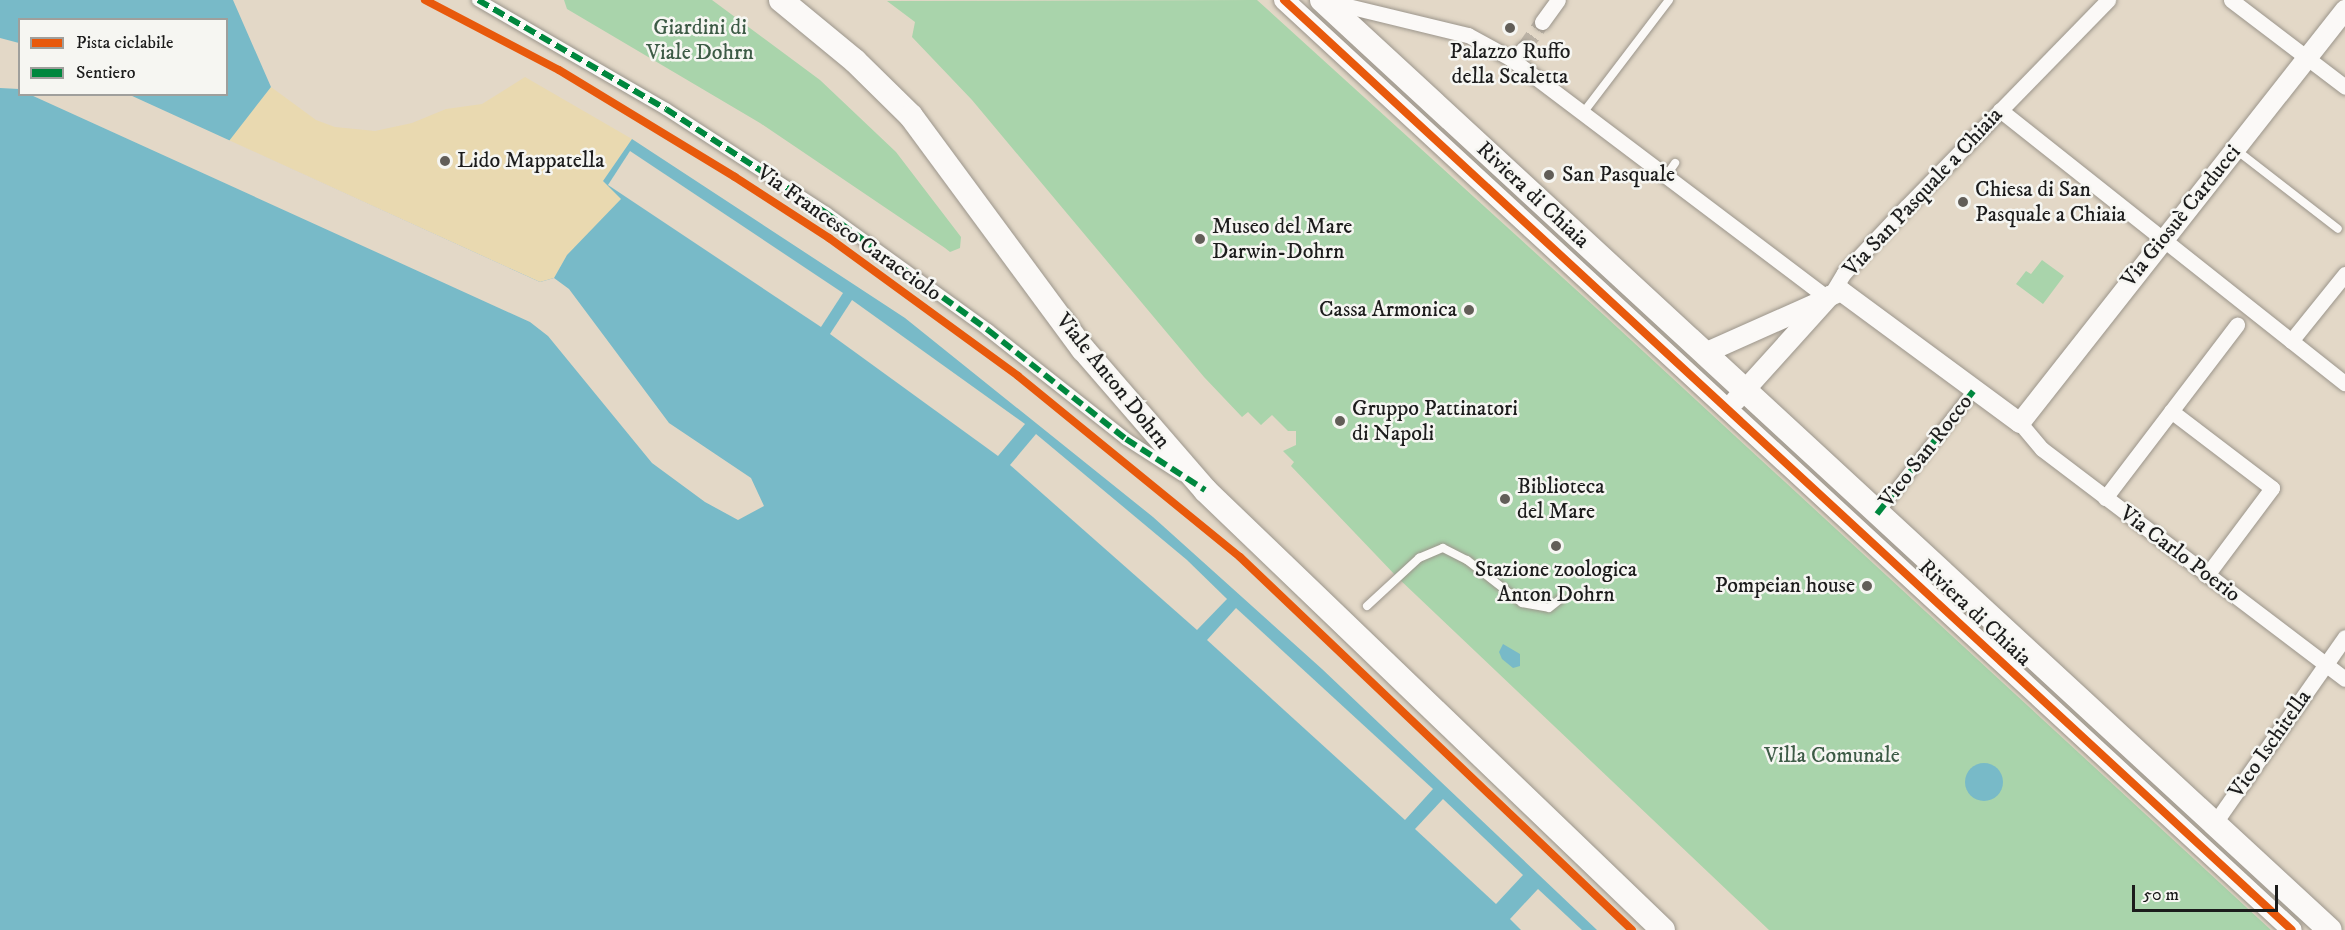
<!DOCTYPE html>
<meta charset="utf-8">
<style>
body{margin:0}
#map{position:relative;width:2345px;height:930px;overflow:hidden;background:#e3d8c7;font-family:"IM FELL DW Pica",serif}
div>[style]{position:absolute}
[style*='--x']{left:calc(var(--x)*1px);top:calc(var(--y)*1px);width:calc(var(--w)*1px);rotate:calc(var(--a)*1deg)}
.green>*{inset:0;background:#a9d4ab}
.sand>*{inset:0;background:#e9d9b0}
.water>*{inset:0;background:#78bac8}
.round{border-radius:50%}
.pier>*{inset:0;background:#e3d8c7}
.minor-tunnel>*{height:15px;margin-top:-7.5px;transform-origin:0;background:repeating-linear-gradient(90deg,#bbb2a5 0 15px,transparent 0 23px)}
.roads{filter:drop-shadow(0 0 2px #9b958b) drop-shadow(0 0 2px #9b958b)}
.service>*{height:8px;margin:-4px;padding:0 4px;transform-origin:4px;border-radius:4px;background:#fbf9f7}
.pedestrian>*{height:12px;margin:-6px;padding:0 6px;transform-origin:6px;border-radius:6px;background:#fbf9f7}
.minor>*{height:15px;margin:-7.5px;padding:0 7.5px;transform-origin:7.5px;border-radius:7.5px;background:#fbf9f7}
.tertiary>*{height:20px;margin:-10px;padding:0 10px;transform-origin:10px;border-radius:10px;background:#fbf9f7}
.primary>*{height:24px;margin:-12px;padding:0 12px;transform-origin:12px;border-radius:12px;background:#fbf9f7}
.quiet>*{height:6px;margin-top:-3px;transform-origin:0;background:repeating-linear-gradient(90deg,#00873e 0 12px,transparent 0 18px)}
.cycleway>*{height:8px;margin:-4px;padding:0 4px;transform-origin:4px;border-radius:4px;background:#e8590c}
.dots>*{width:16px;height:16px;translate:-50% -50%;box-sizing:border-box;border:3px solid #f6f6f2;border-radius:50%}
span{translate:-50% -50%;white-space:nowrap;text-align:center;line-height:1.15;-webkit-text-stroke:5px #f6f6f2;paint-order:stroke}
.park-label{font-size:22px;color:#3d5b46}
.poi-label{font-size:22px;color:#1c1c1c}
.left{translate:0 -50%;text-align:left}
.right{translate:-100% -50%;text-align:right}
.street-label{font-size:22px;color:#1c1c1c}
.legend{position:absolute;left:18px;top:18px;width:210px;height:78px;box-sizing:border-box;background:#f6f6f2;border:2px solid #9f9f9c;margin:0;padding:8px 10px;list-style:none;font-size:18px;color:#1c1c1c}
.legend li{display:flex;align-items:center;gap:12px;height:30px}
.legend b{width:30px;border:2px solid #9f9f9c}
.scale{position:absolute;left:2132px;top:885px;width:146px;height:27px;box-sizing:border-box;border:3px solid #1c1c1c;border-top:0;padding-left:8px;font-size:18px;line-height:21px;white-space:nowrap;color:#1c1c1c;-webkit-text-stroke:4px #f6f6f2;paint-order:stroke}
</style>
<div id="map">
<div class="green">
<div style="clip-path:polygon(564px 0,712px 0,820px 80px,896px 152px,961px 237px,960px 248px,950px 252px,945px 248px,760px 123px,567px 9px)"></div>
<div style="clip-path:polygon(1257px 0,1606px 317px,2271px 930px,1769px 930px,1397px 577px,1291px 466px,1294px 462px,1283px 451px,1296px 445px,1296px 431px,1288px 431px,1272px 415px,1261px 425px,1248px 412px,1242px 417px,1204px 377px,972px 100px,912px 37px,915px 22px,887px 1px)"></div>
<div style="clip-path:polygon(2042px 260px,2064px 276px,2043px 304px,2016px 284px,2026px 271px,2031px 274px)"></div>
</div>
<div class="sand">
<div style="clip-path:polygon(525px 77px,632px 139px,603px 181px,622px 199px,567px 255px,554px 278px,540px 282px,228px 141px,271px 87px,316px 120px,335px 127px,375px 131px,412px 123px,446px 109px,482px 104px)"></div>
</div>
<div class="water">
<div style="clip-path:polygon(evenodd,0 0,233px 0,271px 87px,229px 141px,540px 282px,554px 278px,567px 255px,621px 199px,603px 181px,632px 139px,905px 318px,1153px 517px,1322px 669px,1597px 930px,0 930px,0 0,20px 20px,226px 20px,226px 94px,20px 94px,20px 20px)"></div>
<div style="clip-path:polygon(1503px 644px,1520px 654px,1520px 666px,1513px 668px,1502px 659px,1499px 652px)"></div>
<div class="round" style="left:1965px;top:763px;width:38px;height:38px"></div>
</div>
<div class="pier">
<div style="clip-path:polygon(0 38px,19px 43px,19px 89px,0 88px)"></div>
<div style="clip-path:polygon(31px 95px,130px 95px,540px 282px,554px 278px,569px 289px,669px 423px,751px 478px,764px 506px,738px 520px,705px 502px,652px 463px,548px 336px,530px 322px)"></div>
<div style="clip-path:polygon(630px 151px,843px 293px,821px 327px,608px 185px)"></div>
<div style="clip-path:polygon(852px 300px,1025px 424px,998px 456px,830px 334px)"></div>
<div style="clip-path:polygon(1036px 434px,1187px 560px,1227px 599px,1197px 630px,1010px 465px)"></div>
<div style="clip-path:polygon(1236px 608px,1433px 789px,1405px 820px,1207px 640px)"></div>
<div style="clip-path:polygon(1443px 799px,1523px 875px,1496px 904px,1415px 829px)"></div>
<div style="clip-path:polygon(1538px 889px,1582px 930px,1521px 930px,1510px 919px)"></div>
</div>
<div class="minor-tunnel">
<div style="--x:1524;--y:48;--w:32;--a:-55"></div>
</div>
<div class="roads">
<div class="service">
<div style="--x:1583;--y:113;--w:142;--a:-52.7"></div>
<div style="--x:2235;--y:149;--w:130;--a:37.8"></div>
<div style="--x:1666;--y:176;--w:16;--a:-55"></div>
<div style="--x:1367;--y:606;--w:71;--a:-42.7"></div>
<div style="--x:1419;--y:558;--w:26;--a:-23"></div>
<div style="--x:1443;--y:548;--w:27;--a:27"></div>
<div style="--x:1467;--y:560;--w:70;--a:38"></div>
<div style="--x:1522;--y:603;--w:27;--a:10"></div>
<div style="--x:1549;--y:608;--w:16;--a:-38"></div>
</div>
<div class="pedestrian">
<div style="--x:478;--y:0;--w:217;--a:30.1"></div>
<div style="--x:666;--y:109;--w:191;--a:33"></div>
<div style="--x:826;--y:213;--w:200;--a:35.8"></div>
<div style="--x:988;--y:330;--w:176;--a:38.3"></div>
<div style="--x:1126;--y:439;--w:67;--a:32.7"></div>
<div style="--x:1877;--y:514;--w:159;--a:-51.9"></div>
</div>
<div class="minor">
<div style="--x:2231;--y:0;--w:143;--a:37.3"></div>
<div style="--x:1327;--y:1;--w:145;--a:13.6"></div>
<div style="--x:1468;--y:35;--w:48;--a:28.7"></div>
<div style="--x:1510;--y:58;--w:398;--a:37.1"></div>
<div style="--x:1542;--y:22;--w:27;--a:-54"></div>
<div style="--x:1514;--y:61;--w:16;--a:-52"></div>
<div style="--x:2000;--y:110;--w:440;--a:38.4"></div>
<div style="--x:1830;--y:296;--w:27;--a:-59"></div>
<div style="--x:1844;--y:273;--w:92;--a:-46.8"></div>
<div style="--x:1907;--y:206;--w:288;--a:-45.7"></div>
<div style="--x:2291;--y:341;--w:86;--a:-51.1"></div>
<div style="--x:2171;--y:411;--w:127;--a:37.3"></div>
<div style="--x:2272;--y:488;--w:109;--a:126.8"></div>
<div style="--x:2020;--y:423;--w:34;--a:50"></div>
<div style="--x:2042;--y:449;--w:380;--a:37.2"></div>
<div style="--x:2105;--y:498;--w:218;--a:-52.7"></div>
<div style="--x:2214;--y:824;--w:228;--a:-55"></div>
</div>
<div class="tertiary">
<div style="--x:1284;--y:0;--w:1371;--a:42.7"></div>
<div style="--x:1705;--y:353;--w:128;--a:-24"></div>
<div style="--x:1735;--y:401;--w:142;--a:-47.9"></div>
<div style="--x:1830;--y:296;--w:12;--a:-24"></div>
<div style="--x:1841;--y:291;--w:222;--a:36.4"></div>
<div style="--x:2020;--y:423;--w:526;--a:-51.8"></div>
</div>
<div class="primary">
<div style="--x:781;--y:0;--w:96;--a:39.5"></div>
<div style="--x:855;--y:61;--w:78;--a:44.5"></div>
<div style="--x:911;--y:116;--w:290;--a:53.6"></div>
<div style="--x:1083;--y:349;--w:186;--a:49.1"></div>
<div style="--x:1205;--y:490;--w:635;--a:43.85"></div>
<div style="--x:1322;--y:0;--w:1371;--a:42.7"></div>
</div>
</div>
<div class="quiet">
<div style="--x:478;--y:0;--w:217;--a:30.1"></div>
<div style="--x:666;--y:109;--w:191;--a:33"></div>
<div style="--x:826;--y:213;--w:200;--a:35.8"></div>
<div style="--x:988;--y:330;--w:176;--a:38.3"></div>
<div style="--x:1126;--y:439;--w:94;--a:32.8"></div>
<div style="--x:1877;--y:514;--w:159;--a:-51.9"></div>
</div>
<div class="cycleway">
<div style="--x:425;--y:0;--w:151;--a:27.6"></div>
<div style="--x:559;--y:70;--w:206;--a:31.3"></div>
<div style="--x:735;--y:177;--w:112;--a:33"></div>
<div style="--x:829;--y:238;--w:234;--a:36.1"></div>
<div style="--x:1018;--y:376;--w:286;--a:39.2"></div>
<div style="--x:1240;--y:557;--w:541;--a:43.58"></div>
<div style="--x:1284;--y:0;--w:1371;--a:42.7"></div>
</div>
<div class="dots">
<div style="left:1510px;top:28px;background:#625e58"></div>
<div style="left:445px;top:161px;background:#625e58"></div>
<div style="left:1549px;top:175px;background:#625e58"></div>
<div style="left:1963px;top:202px;background:#625e58"></div>
<div style="left:1200px;top:239px;background:#625e58"></div>
<div style="left:1469px;top:310px;background:#625e58"></div>
<div style="left:1340px;top:421px;background:#625e58"></div>
<div style="left:1505px;top:499px;background:#625e58"></div>
<div style="left:1556px;top:546px;background:#625e58"></div>
<div style="left:1867px;top:586px;background:#625e58"></div>
</div>
<div class="park-label">
<span style="left:700px;top:40px">Giardini di<br>Viale Dohrn</span>
<span style="left:1832px;top:756px">Villa Comunale</span>
</div>
<div class="poi-label">
<span style="left:1510px;top:64px">Palazzo Ruffo<br>della Scaletta</span>
<span class="left" style="left:457px;top:161px">Lido Mappatella</span>
<span class="left" style="left:1562px;top:175px">San Pasquale</span>
<span class="left" style="left:1975px;top:202px">Chiesa di San<br>Pasquale a Chiaia</span>
<span class="left" style="left:1212px;top:239px">Museo del Mare<br>Darwin-Dohrn</span>
<span class="right" style="left:1457px;top:310px">Cassa Armonica</span>
<span class="left" style="left:1352px;top:421px">Gruppo Pattinatori<br>di Napoli</span>
<span class="left" style="left:1517px;top:499px">Biblioteca<br>del Mare</span>
<span style="left:1556px;top:582px">Stazione zoologica<br>Anton Dohrn</span>
<span class="right" style="left:1855px;top:586px">Pompeian house</span>
</div>
<div class="street-label">
<span style="left:1923px;top:192px;rotate:-47deg">Via San Pasquale a Chiaia</span>
<span style="left:1533px;top:195px;rotate:43deg">Riviera di Chiaia</span>
<span style="left:2181px;top:216px;rotate:-51deg">Via Giosuè Carducci</span>
<span style="left:849px;top:233px;rotate:35deg">Via Francesco Caracciolo</span>
<span style="left:1113px;top:381px;rotate:51deg">Viale Anton Dohrn</span>
<span style="left:1926px;top:451px;rotate:-52deg">Vico San Rocco</span>
<span style="left:2180px;top:554px;rotate:37deg">Via Carlo Poerio</span>
<span style="left:1975px;top:613px;rotate:43deg">Riviera di Chiaia</span>
<span style="left:2270px;top:744px;rotate:-55deg">Vico Ischitella</span>
</div>
<ul class="legend">
<li><b style="height:8px;background:#e8590c"></b>Pista ciclabile</li>
<li><b style="height:8px;background:#00873e"></b>Sentiero</li>
</ul>
<div class="scale">50 m</div>
</div>
